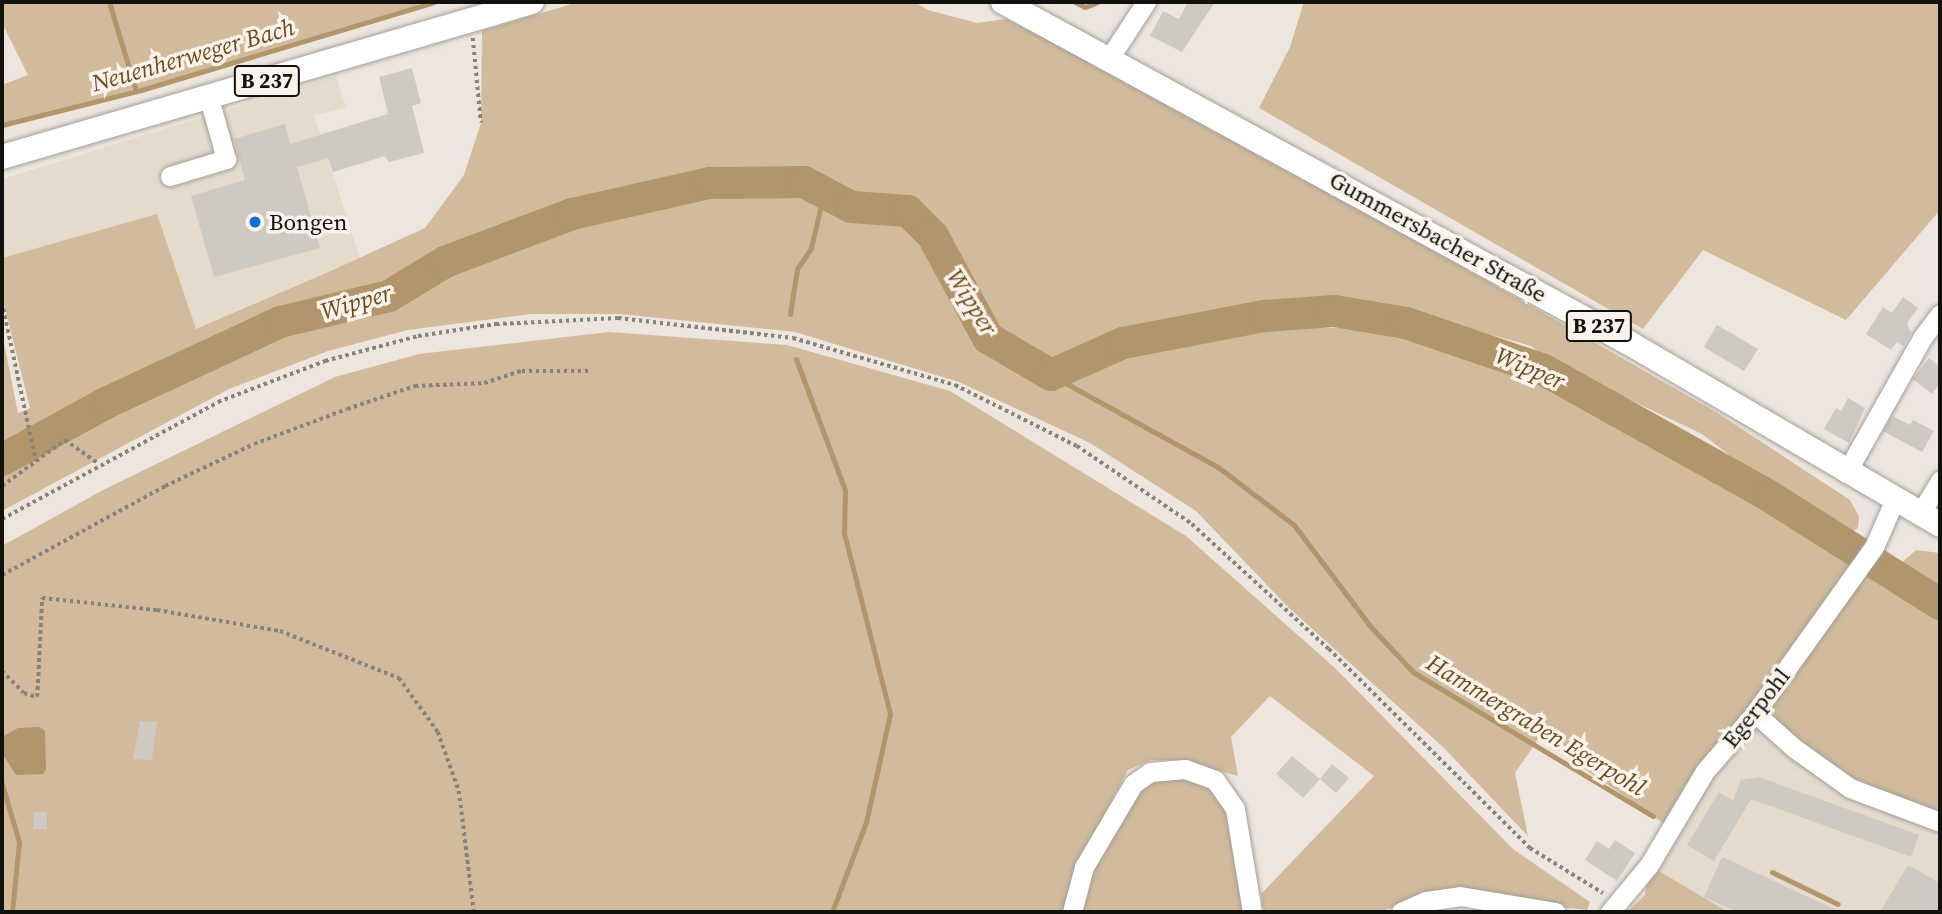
<!DOCTYPE html>
<meta charset="utf-8">
<style>
body{margin:0}
#map{position:relative;width:1942px;height:914px;overflow:hidden;background:#ece6de;font-family:"Source Serif 4",serif}
div>[style]{position:absolute}
[style*='--x']{left:calc(var(--x)*1px);top:calc(var(--y)*1px);width:calc(var(--w)*1px);rotate:calc(var(--a)*1deg)}
.built>*{inset:0;background:#e5dbcd}
.green>*{inset:0;background:#d1bb9c}
.water>*{inset:0;background:#b2956b}
.stream>*{height:5px;margin:-2.5px;padding:0 2.5px;transform-origin:2.5px;border-radius:2.5px;background:#b2956b}
.river>*{height:32px;margin:-16px;padding:0 16px;transform-origin:16px;border-radius:16px;background:#b2956b}
.building>*{inset:0;background:#cec9c1}
.path>*{height:3.5px;margin-top:-1.75px;transform-origin:0;background:repeating-linear-gradient(90deg,#86837d 0 3.5px,transparent 0 7px)}
.roads{filter:drop-shadow(0 0 2px #a39e97) drop-shadow(0 0 2px #a39e97)}
.minor>*{height:19px;margin:-9.5px;padding:0 9.5px;transform-origin:9.5px;border-radius:9.5px;background:#fff}
.major>*{height:24px;margin:-12px;padding:0 12px;transform-origin:12px;border-radius:12px;background:#fff}
.dots>*{width:19px;height:19px;translate:-50% -50%;box-sizing:border-box;border:4px solid #f9f3ec;border-radius:50%}
span{translate:-50% -50%;white-space:nowrap;text-align:center;line-height:1.15;-webkit-text-stroke:7px #f9f3ec;paint-order:stroke}
.shield-label span{padding:2px 5px;background:#f9f3ec;border:2px solid;border-radius:5px;-webkit-text-stroke-width:0}
.shield-label{font-size:21px;color:#12110e;font-weight:700}
.poi-label{font-size:23px;color:#12110e}
.left{translate:0 -50%;text-align:left}
.street-label{font-size:23px;color:#12110e}
.water-label{font-size:24px;color:#6c4d1a;font-style:italic}
.frame{position:absolute;inset:0;border:4px solid #12110e;pointer-events:none}
</style>
<div id="map">
<div class="built">
<div style="clip-path:polygon(336px 76px,346px 108px,314px 115px,360px 258px,195px 329px,157px 215px,2px 258px,2px 179px)"></div>
<div style="clip-path:polygon(1755px 713px,1894px 808px,1940px 810px,1940px 912px,1728px 912px,1649px 865px)"></div>
</div>
<div class="green">
<div style="clip-path:polygon(2px 2px,440px 2px,2px 128px,2px 85px,28px 75px,2px 23px)"></div>
<div style="clip-path:polygon(578px 2px,914px 2px,928px 10px,977px 23px,1005px 19px,1102px 64px,1239px 139px,1716px 412px,1850px 500px,1859px 516px,1858px 528px,1848px 534px,1777px 492px,1702px 434px,1552px 363px,1531px 346px,1409px 312px,1324px 303px,1248px 308px,1073px 348px,1090px 368px,1130px 348px,1259px 328px,1352px 328px,1417px 336px,1538px 384px,1863px 562px,1909px 598px,1940px 614px,1940px 810px,1894px 808px,1755px 713px,1671px 828px,1539px 738px,1515px 773px,1528px 836px,1444px 748px,1287px 606px,1196px 511px,1090px 443px,959px 382px,795px 332px,620px 314px,531px 314px,408px 330px,328px 351px,229px 389px,2px 511px,2px 333px,18px 413px,30px 408px,2px 296px,2px 258px,157px 214px,196px 329px,335px 269px,425px 228px,464px 175px,481px 123px,482px 31px)"></div>
<div style="clip-path:polygon(1304px 2px,1940px 2px,1940px 210px,1846px 320px,1703px 250px,1643px 329px,1259px 108px,1290px 47px)"></div>
<div style="clip-path:polygon(609px 332px,787px 345px,950px 391px,1186px 536px,1335px 668px,1514px 850px,1590px 902px,1587px 910px,1426px 894px,1380px 912px,1264px 912px,1261px 894px,1374px 776px,1270px 696px,1231px 737px,1238px 776px,1179px 760px,1151px 760px,1128px 770px,1078px 864px,1068px 912px,2px 912px,2px 546px,105px 489px,335px 377px,419px 354px)"></div>
<div style="clip-path:polygon(1916px 550px,1940px 553px,1940px 596px,1901px 573px,1901px 563px)"></div>
<div style="clip-path:polygon(1185px 774px,1217px 793px,1229px 806px,1243px 912px,1082px 912px,1091px 874px,1137px 790px,1163px 775px)"></div>
<div style="clip-path:polygon(1649px 865px,1728px 912px,1627px 912px,1645px 895px)"></div>
</div>
<div class="water">
<div style="clip-path:polygon(40px 727px,45px 731px,46px 769px,43px 774px,16px 775px,2px 753px,2px 737px,18px 728px)"></div>
</div>
<div class="stream">
<div style="--x:109;--y:2;--w:93;--a:73.1"></div>
<div style="--x:1075;--y:2;--w:11;--a:27"></div>
<div style="--x:1085;--y:7;--w:14;--a:-21"></div>
<div style="--x:2;--y:125;--w:143;--a:-14.1"></div>
<div style="--x:141;--y:90;--w:306;--a:-16.7"></div>
<div style="--x:790;--y:314;--w:46;--a:-81.2"></div>
<div style="--x:797;--y:269;--w:25;--a:-56"></div>
<div style="--x:811;--y:248;--w:57;--a:-76.9"></div>
<div style="--x:796;--y:359;--w:140;--a:69.5"></div>
<div style="--x:845;--y:490;--w:43;--a:91.3"></div>
<div style="--x:844;--y:533;--w:187;--a:75.7"></div>
<div style="--x:890;--y:714;--w:111;--a:102.5"></div>
<div style="--x:866;--y:822;--w:96;--a:110.7"></div>
<div style="--x:1051;--y:375;--w:191;--a:28.9"></div>
<div style="--x:1218;--y:467;--w:96;--a:37.3"></div>
<div style="--x:1294;--y:525;--w:126;--a:53"></div>
<div style="--x:1370;--y:626;--w:63;--a:46.9"></div>
<div style="--x:1413;--y:672;--w:280;--a:31"></div>
<div style="--x:2;--y:784;--w:60;--a:73.7"></div>
<div style="--x:19;--y:842;--w:70;--a:95.7"></div>
<div style="--x:1772;--y:872;--w:73;--a:25.9"></div>
</div>
<div class="river">
<div style="--x:2;--y:460;--w:121;--a:-28.7"></div>
<div style="--x:108;--y:402;--w:190;--a:-24.9"></div>
<div style="--x:280;--y:322;--w:112;--a:-13.4"></div>
<div style="--x:389;--y:296;--w:66;--a:-31.3"></div>
<div style="--x:445;--y:262;--w:136;--a:-20.7"></div>
<div style="--x:572;--y:214;--w:141;--a:-12.7"></div>
<div style="--x:710;--y:183;--w:94;--a:-0.6"></div>
<div style="--x:804;--y:182;--w:53;--a:28"></div>
<div style="--x:851;--y:207;--w:57;--a:4"></div>
<div style="--x:908;--y:211;--w:35;--a:45"></div>
<div style="--x:933;--y:236;--w:116;--a:61.7"></div>
<div style="--x:988;--y:338;--w:73;--a:30.4"></div>
<div style="--x:1051;--y:375;--w:79;--a:-24"></div>
<div style="--x:1123;--y:343;--w:145;--a:-10.8"></div>
<div style="--x:1265;--y:316;--w:69;--a:-4.1"></div>
<div style="--x:1334;--y:311;--w:73;--a:9.5"></div>
<div style="--x:1406;--y:323;--w:146;--a:18.8"></div>
<div style="--x:1544;--y:370;--w:258;--a:29.2"></div>
<div style="--x:1769;--y:496;--w:202;--a:32.3"></div>
</div>
<div class="building">
<div style="clip-path:polygon(1188px 2px,1215px 2px,1182px 52px,1150px 36px,1163px 11px,1179px 19px)"></div>
<div style="clip-path:polygon(412px 68px,421px 103px,412px 106px,424px 153px,389px 162px,385px 156px,333px 172px,328px 158px,297px 167px,320px 248px,214px 277px,191px 196px,245px 180px,234px 139px,285px 124px,290px 144px,388px 114px,379px 77px)"></div>
<div style="clip-path:polygon(1903px 297px,1918px 308px,1907px 323px,1911px 333px,1903px 346px,1897px 342px,1891px 350px,1866px 334px,1883px 307px,1892px 313px)"></div>
<div style="clip-path:polygon(1717px 325px,1758px 349px,1744px 371px,1704px 347px)"></div>
<div style="clip-path:polygon(1929px 358px,1940px 367px,1940px 383px,1932px 394px,1913px 379px)"></div>
<div style="clip-path:polygon(1848px 398px,1865px 408px,1849px 443px,1824px 429px,1836px 408px,1841px 411px)"></div>
<div style="clip-path:polygon(1892px 416px,1910px 425px,1913px 420px,1934px 431px,1922px 452px,1883px 431px)"></div>
<div style="clip-path:polygon(140px 721px,157px 722px,152px 760px,133px 759px)"></div>
<div style="clip-path:polygon(1292px 756px,1320px 779px,1303px 798px,1276px 774px)"></div>
<div style="clip-path:polygon(1332px 764px,1349px 778px,1336px 793px,1320px 779px)"></div>
<div style="clip-path:polygon(1759px 777px,1919px 835px,1911px 857px,1751px 799px,1714px 861px,1687px 845px,1719px 792px,1733px 801px,1741px 780px)"></div>
<div style="clip-path:polygon(34px 812px,47px 812px,47px 829px,33px 829px)"></div>
<div style="clip-path:polygon(1615px 840px,1635px 853px,1617px 881px,1585px 860px,1597px 841px,1609px 849px)"></div>
<div style="clip-path:polygon(1722px 857px,1841px 912px,1737px 912px,1704px 897px)"></div>
<div style="clip-path:polygon(1908px 865px,1940px 883px,1940px 912px,1880px 912px)"></div>
</div>
<div class="path">
<div style="--x:473;--y:38;--w:85;--a:84.6"></div>
<div style="--x:2;--y:302;--w:163;--a:77.9"></div>
<div style="--x:2;--y:486;--w:78;--a:-36.1"></div>
<div style="--x:65;--y:440;--w:42;--a:35.2"></div>
<div style="--x:2;--y:519;--w:246;--a:-28.4"></div>
<div style="--x:218;--y:402;--w:115;--a:-21"></div>
<div style="--x:325;--y:361;--w:96;--a:-15"></div>
<div style="--x:418;--y:336;--w:79;--a:-8.7"></div>
<div style="--x:496;--y:324;--w:122;--a:-2.8"></div>
<div style="--x:618;--y:318;--w:176;--a:6.5"></div>
<div style="--x:793;--y:338;--w:169;--a:16.2"></div>
<div style="--x:955;--y:385;--w:136;--a:26.6"></div>
<div style="--x:1077;--y:446;--w:139;--a:34.1"></div>
<div style="--x:1192;--y:524;--w:185;--a:42.4"></div>
<div style="--x:1329;--y:649;--w:283;--a:44.7"></div>
<div style="--x:1530;--y:848;--w:86;--a:31.7"></div>
<div style="--x:2;--y:575;--w:186;--a:-28.6"></div>
<div style="--x:165;--y:486;--w:98;--a:-25.3"></div>
<div style="--x:254;--y:444;--w:99;--a:-20.6"></div>
<div style="--x:347;--y:409;--w:72;--a:-18.7"></div>
<div style="--x:415;--y:386;--w:69;--a:-2.5"></div>
<div style="--x:484;--y:383;--w:40;--a:-18"></div>
<div style="--x:522;--y:371;--w:70;--a:0"></div>
<div style="--x:2;--y:671;--w:31;--a:45"></div>
<div style="--x:24;--y:693;--w:14;--a:17"></div>
<div style="--x:37;--y:697;--w:99;--a:-87.1"></div>
<div style="--x:42;--y:598;--w:116;--a:6"></div>
<div style="--x:157;--y:610;--w:125;--a:9.7"></div>
<div style="--x:280;--y:631;--w:128;--a:21.6"></div>
<div style="--x:399;--y:678;--w:67;--a:54.2"></div>
<div style="--x:438;--y:732;--w:63;--a:70.4"></div>
<div style="--x:459;--y:791;--w:122;--a:82.9"></div>
</div>
<div class="roads">
<div class="minor">
<div style="--x:1110;--y:57;--w:66;--a:-56.8"></div>
<div style="--x:170;--y:176;--w:59;--a:-16.9"></div>
<div style="--x:226;--y:159;--w:63;--a:-105.6"></div>
<div style="--x:1846;--y:473;--w:155;--a:-60.6"></div>
<div style="--x:1922;--y:338;--w:30;--a:-53"></div>
<div style="--x:1920;--y:514;--w:39;--a:-59"></div>
<div style="--x:1755;--y:713;--w:52;--a:41.9"></div>
<div style="--x:1794;--y:748;--w:69;--a:35.5"></div>
<div style="--x:1850;--y:788;--w:96;--a:20.7"></div>
<div style="--x:1072;--y:912;--w:47;--a:-75.1"></div>
<div style="--x:1084;--y:867;--w:96;--a:-59.4"></div>
<div style="--x:1133;--y:784;--w:21;--a:-35"></div>
<div style="--x:1150;--y:772;--w:35;--a:-5"></div>
<div style="--x:1185;--y:769;--w:32;--a:20"></div>
<div style="--x:1215;--y:780;--w:35;--a:55"></div>
<div style="--x:1235;--y:809;--w:104;--a:80.6"></div>
<div style="--x:1401;--y:912;--w:27;--a:-24"></div>
<div style="--x:1426;--y:901;--w:34;--a:-8"></div>
<div style="--x:1460;--y:896;--w:97;--a:9.5"></div>
<div style="--x:1610;--y:912;--w:61;--a:-50.3"></div>
<div style="--x:1649;--y:865;--w:109;--a:-59.2"></div>
<div style="--x:1705;--y:771;--w:77;--a:-49.2"></div>
<div style="--x:1755;--y:713;--w:204;--a:-54.4"></div>
<div style="--x:1874;--y:547;--w:52;--a:-66.4"></div>
</div>
<div class="major">
<div style="--x:1003;--y:2;--w:713;--a:28.58"></div>
<div style="--x:1629;--y:343;--w:360;--a:30.3"></div>
<div style="--x:2;--y:157;--w:552;--a:-16.3"></div>
</div>
</div>
<div class="dots">
<div style="left:255px;top:222px;background:#136dd6"></div>
</div>
<div class="shield-label">
<span style="left:267px;top:81px">B 237</span>
<span style="left:1599px;top:326px">B 237</span>
</div>
<div class="poi-label">
<span class="left" style="left:269px;top:222px">Bongen</span>
</div>
<div class="street-label">
<span style="left:1438px;top:237px;rotate:29deg">Gummersbacher Straße</span>
<span style="left:1756px;top:708px;rotate:-52deg">Egerpohl</span>
</div>
<div class="water-label">
<span style="left:193px;top:55px;rotate:-16deg">Neuenherweger Bach</span>
<span style="left:356px;top:302px;rotate:-16deg">Wipper</span>
<span style="left:972px;top:302px;rotate:58deg">Wipper</span>
<span style="left:1530px;top:368px;rotate:23deg">Wipper</span>
<span style="left:1536px;top:725px;rotate:31deg">Hammergraben Egerpohl</span>
</div>
<div class="frame"></div>
</div>
